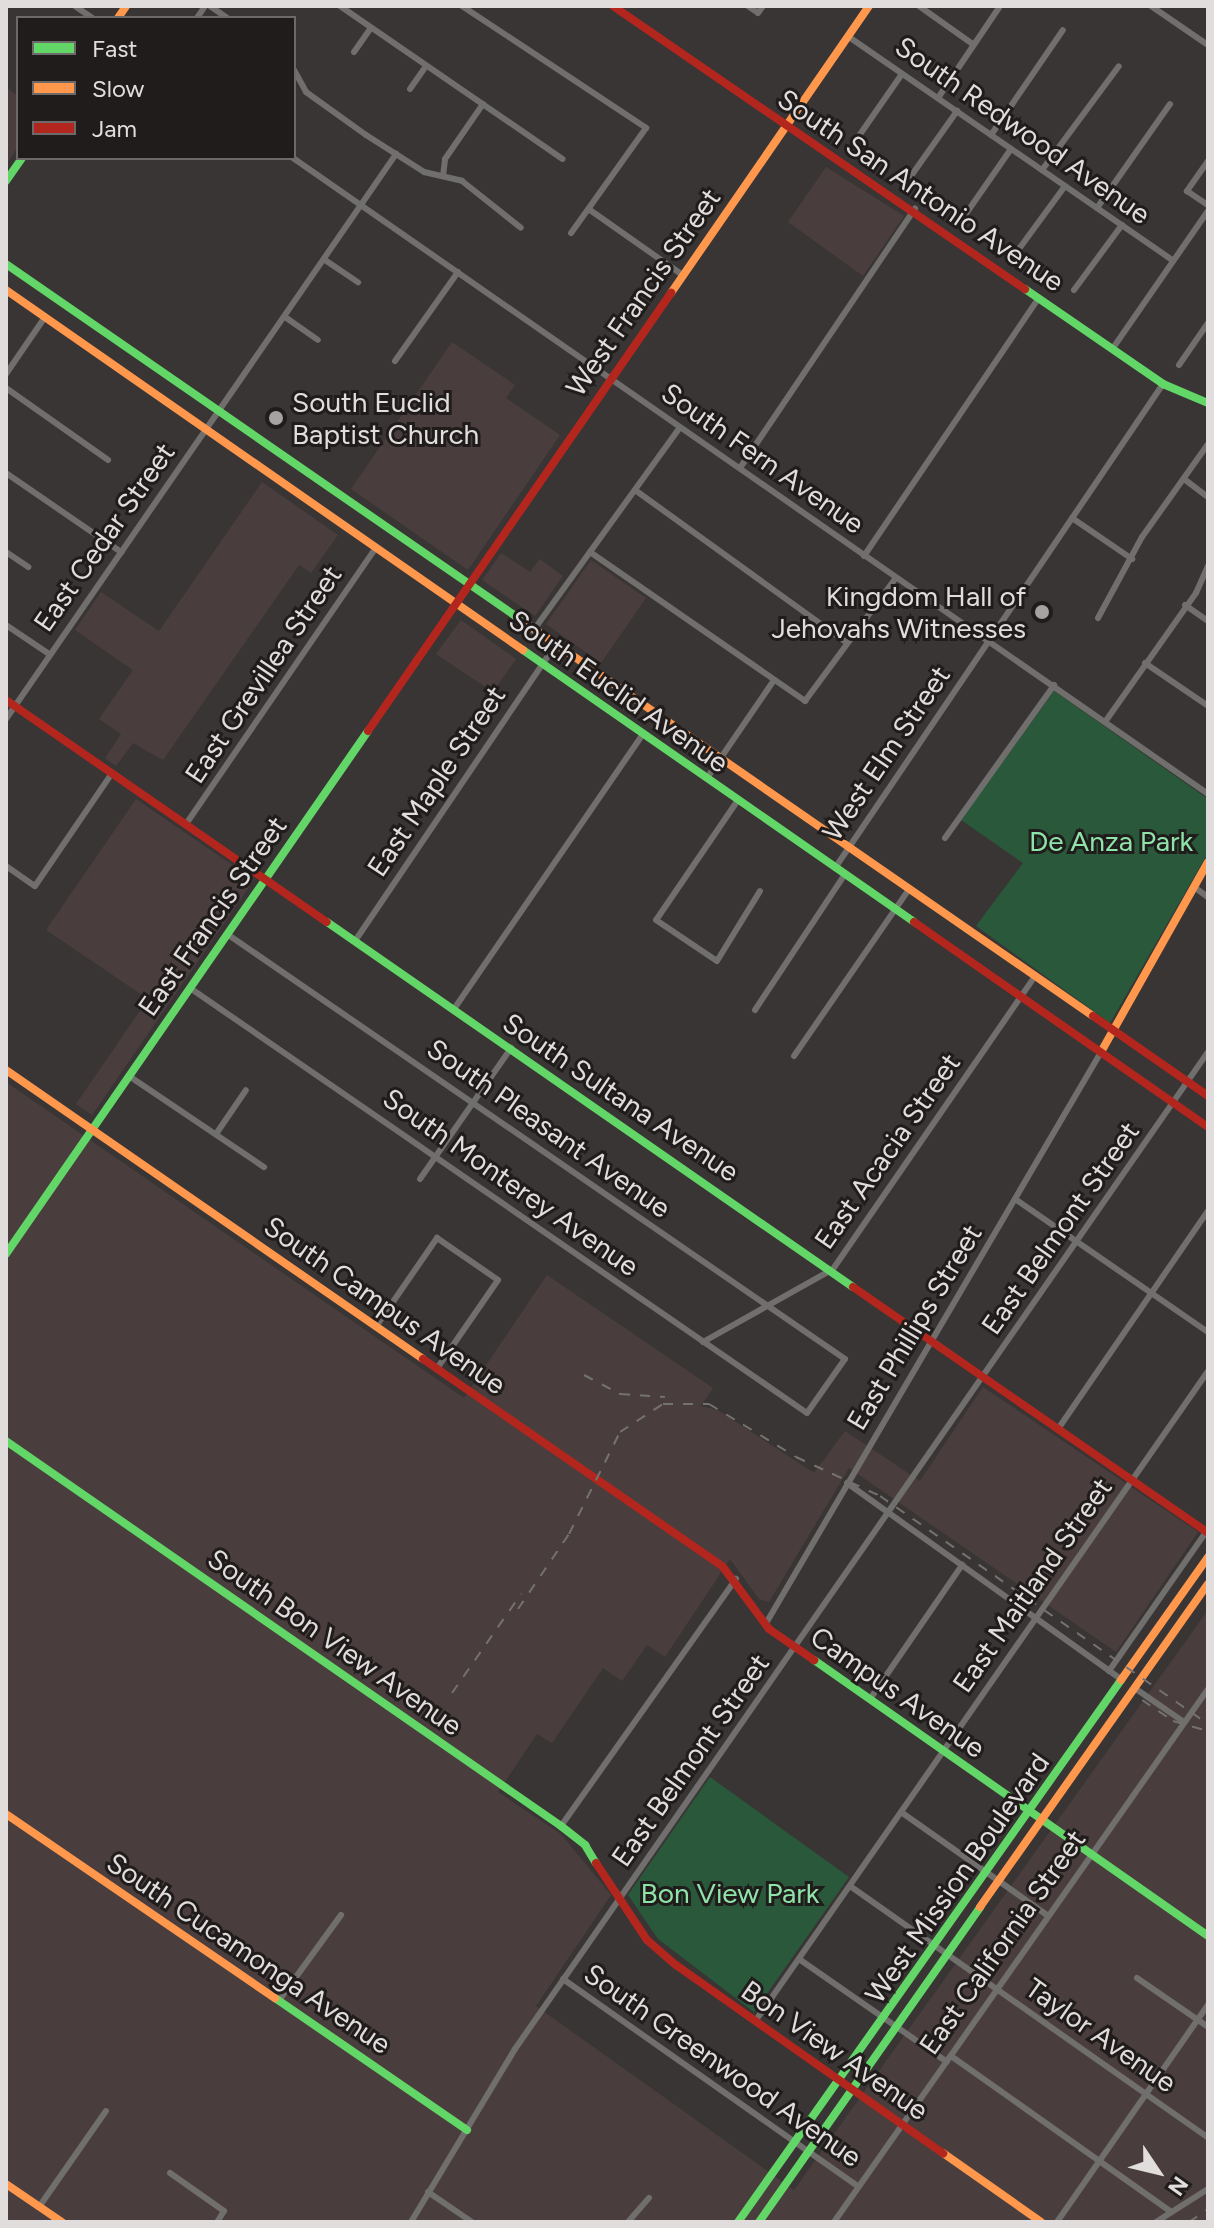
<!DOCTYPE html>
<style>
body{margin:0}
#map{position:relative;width:1214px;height:2228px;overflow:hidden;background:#393535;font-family:Figtree,sans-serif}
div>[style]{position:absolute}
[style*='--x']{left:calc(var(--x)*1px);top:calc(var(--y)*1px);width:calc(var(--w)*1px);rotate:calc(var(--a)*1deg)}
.built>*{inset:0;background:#493e3d}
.green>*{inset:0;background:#29593a}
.street>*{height:6px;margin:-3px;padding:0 3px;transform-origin:3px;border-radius:3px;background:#716e6e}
.fast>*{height:8px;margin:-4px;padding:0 4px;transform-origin:4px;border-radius:4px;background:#63d668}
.slow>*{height:8px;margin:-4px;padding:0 4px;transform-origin:4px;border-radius:4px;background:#ff974d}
.jam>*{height:8px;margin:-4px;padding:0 4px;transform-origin:4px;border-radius:4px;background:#b3261e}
.rail>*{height:2px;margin-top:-1px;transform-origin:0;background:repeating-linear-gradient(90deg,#747171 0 10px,transparent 0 20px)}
.dots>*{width:22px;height:22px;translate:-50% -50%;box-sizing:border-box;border:4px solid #201c1c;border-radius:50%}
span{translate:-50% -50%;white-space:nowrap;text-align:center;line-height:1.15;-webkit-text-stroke:6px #201c1c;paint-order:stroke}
.street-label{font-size:28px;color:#e2dddd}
.poi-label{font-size:28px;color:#e2dddd}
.left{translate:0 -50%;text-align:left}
.right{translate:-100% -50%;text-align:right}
.park-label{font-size:28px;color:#8ee3a9}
.frame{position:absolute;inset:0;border:8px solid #e2dddd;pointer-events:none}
.legend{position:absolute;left:16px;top:16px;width:280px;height:144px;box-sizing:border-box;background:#201c1c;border:2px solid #6e6969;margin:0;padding:10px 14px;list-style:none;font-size:24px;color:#e2dddd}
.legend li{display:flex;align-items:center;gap:16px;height:40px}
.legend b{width:40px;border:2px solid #6e6969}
.north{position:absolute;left:1118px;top:2132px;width:80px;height:80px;-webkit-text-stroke:6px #201c1c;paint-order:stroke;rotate:125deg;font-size:22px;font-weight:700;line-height:32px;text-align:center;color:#e2dddd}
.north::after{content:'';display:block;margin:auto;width:28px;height:36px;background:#e2dddd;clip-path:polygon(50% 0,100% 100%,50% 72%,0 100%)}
</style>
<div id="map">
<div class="built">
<div style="clip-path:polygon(6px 87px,18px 96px,18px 147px,6px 165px)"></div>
<div style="clip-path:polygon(826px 167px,904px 216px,863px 276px,788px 222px)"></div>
<div style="clip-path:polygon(452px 342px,515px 385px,506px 398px,560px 435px,468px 570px,351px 489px)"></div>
<div style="clip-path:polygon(262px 482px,338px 535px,311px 573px,299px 565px,163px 760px,133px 743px,116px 766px,105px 758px,121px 734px,99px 719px,133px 670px,75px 630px,101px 592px,159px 631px)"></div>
<div style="clip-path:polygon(501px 553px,530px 572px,540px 559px,563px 576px,535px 616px,482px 580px)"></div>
<div style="clip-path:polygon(591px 560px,646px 598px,601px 663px,546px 624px)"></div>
<div style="clip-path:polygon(461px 620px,516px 659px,493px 692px,436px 654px)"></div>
<div style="clip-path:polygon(136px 799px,254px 880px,92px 1115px,76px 1104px,148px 999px,46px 930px)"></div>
<div style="clip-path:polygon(6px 1082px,464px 1398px,547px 1275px,713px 1388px,701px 1406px,718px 1410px,814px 1473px,845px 1431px,920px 1481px,983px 1387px,1198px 1532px,1116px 1652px,849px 1468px,769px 1602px,759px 1599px,730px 1559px,665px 1657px,647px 1645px,622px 1681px,603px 1668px,552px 1743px,537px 1734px,498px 1792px,561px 1834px,611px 1895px,536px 2006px,794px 2190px,1208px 1610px,1208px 2222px,6px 2222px)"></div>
</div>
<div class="green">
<div style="clip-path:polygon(1054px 691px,1208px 799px,1208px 853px,1110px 1023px,976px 926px,1023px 863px,961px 820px)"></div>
<div style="clip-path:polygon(710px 1777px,849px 1877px,754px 2012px,658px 1939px,628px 1895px)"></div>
</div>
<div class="street">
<div style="--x:75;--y:6;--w:21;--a:35"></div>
<div style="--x:210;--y:6;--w:21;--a:35"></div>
<div style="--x:340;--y:6;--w:270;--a:34.5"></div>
<div style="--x:462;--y:6;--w:221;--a:33.5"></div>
<div style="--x:646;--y:128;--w:129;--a:125.5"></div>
<div style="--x:748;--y:6;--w:12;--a:35"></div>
<div style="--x:758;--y:13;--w:9;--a:-54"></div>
<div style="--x:919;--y:6;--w:67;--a:35.3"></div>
<div style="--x:1151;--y:6;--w:69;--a:34.4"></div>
<div style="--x:197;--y:18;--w:14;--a:-56"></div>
<div style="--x:849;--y:37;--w:393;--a:34.6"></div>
<div style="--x:354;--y:52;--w:29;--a:-55"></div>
<div style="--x:294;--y:70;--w:25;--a:61"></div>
<div style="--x:306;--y:92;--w:74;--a:35.6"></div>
<div style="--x:366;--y:135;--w:69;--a:32.5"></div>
<div style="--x:424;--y:172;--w:39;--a:13"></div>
<div style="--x:462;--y:181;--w:75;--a:38.5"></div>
<div style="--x:410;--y:89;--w:28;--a:-55"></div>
<div style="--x:938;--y:98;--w:111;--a:-56"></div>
<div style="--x:991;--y:135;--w:127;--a:-55.6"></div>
<div style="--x:854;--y:143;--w:84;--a:-55.2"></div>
<div style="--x:293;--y:158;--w:1114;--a:34.8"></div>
<div style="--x:1208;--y:161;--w:37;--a:125"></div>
<div style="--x:1187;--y:191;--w:25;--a:34"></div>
<div style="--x:1042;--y:170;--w:129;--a:-53.5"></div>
<div style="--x:443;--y:176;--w:17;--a:-83"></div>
<div style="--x:445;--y:159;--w:67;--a:-55.4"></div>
<div style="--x:911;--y:176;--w:80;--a:-54.7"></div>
<div style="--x:1097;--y:208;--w:127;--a:-54.9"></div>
<div style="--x:590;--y:210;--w:111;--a:35.1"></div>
<div style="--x:963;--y:218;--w:84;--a:-55.2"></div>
<div style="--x:1016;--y:253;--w:83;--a:-53.8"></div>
<div style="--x:325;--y:260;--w:40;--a:34"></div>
<div style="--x:1074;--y:290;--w:81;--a:-53.6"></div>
<div style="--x:285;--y:317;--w:40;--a:34.9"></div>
<div style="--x:1113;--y:348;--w:167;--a:-55.3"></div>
<div style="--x:395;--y:361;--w:109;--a:-54.7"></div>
<div style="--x:1179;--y:365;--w:51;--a:-55.4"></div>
<div style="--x:6;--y:374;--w:69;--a:-55.6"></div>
<div style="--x:6;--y:388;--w:125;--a:35.2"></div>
<div style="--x:740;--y:468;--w:313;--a:-56"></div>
<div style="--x:6;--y:473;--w:140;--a:34.5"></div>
<div style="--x:1184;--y:479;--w:30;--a:37"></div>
<div style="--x:635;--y:490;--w:261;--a:35.8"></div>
<div style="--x:1072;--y:518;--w:73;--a:34.3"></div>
<div style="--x:6;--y:552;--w:27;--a:34"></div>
<div style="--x:590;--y:552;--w:262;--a:34.7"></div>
<div style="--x:805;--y:701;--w:152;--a:-53.6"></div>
<div style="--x:864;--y:556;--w:312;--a:-55.9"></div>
<div style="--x:1185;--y:605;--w:28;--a:35"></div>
<div style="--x:1098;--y:618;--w:92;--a:-61.5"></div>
<div style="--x:1142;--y:537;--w:114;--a:-54.6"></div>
<div style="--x:6;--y:625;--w:52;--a:34"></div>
<div style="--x:533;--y:631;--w:251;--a:-54.2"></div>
<div style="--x:1145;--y:663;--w:76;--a:34.3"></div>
<div style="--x:6;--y:719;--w:687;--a:-55.38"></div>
<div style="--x:1105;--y:722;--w:158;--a:-54.8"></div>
<div style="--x:1196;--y:593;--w:30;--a:-66"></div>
<div style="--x:707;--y:778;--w:119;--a:-55.6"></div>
<div style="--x:738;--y:800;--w:145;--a:124.3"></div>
<div style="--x:656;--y:920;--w:73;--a:33.9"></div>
<div style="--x:717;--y:961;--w:82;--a:-58.4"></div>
<div style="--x:186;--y:824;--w:335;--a:-55.5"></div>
<div style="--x:945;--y:838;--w:188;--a:-54.5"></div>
<div style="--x:6;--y:866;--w:35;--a:35"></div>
<div style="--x:35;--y:886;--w:137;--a:-55.7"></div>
<div style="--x:835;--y:868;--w:585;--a:-55.88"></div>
<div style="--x:1194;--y:887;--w:17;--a:36"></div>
<div style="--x:355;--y:941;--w:356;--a:-55.9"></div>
<div style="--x:190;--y:988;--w:749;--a:34.56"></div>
<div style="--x:807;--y:1413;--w:66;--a:-54.9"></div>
<div style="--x:845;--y:1359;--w:750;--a:-145.48"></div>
<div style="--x:454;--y:1009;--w:334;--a:-55.5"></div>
<div style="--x:755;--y:1010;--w:163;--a:-56.5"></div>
<div style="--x:794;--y:1056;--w:203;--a:-55.4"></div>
<div style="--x:129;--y:1076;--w:163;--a:34"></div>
<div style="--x:216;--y:1134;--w:53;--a:-55.7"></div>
<div style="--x:420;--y:1179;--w:160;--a:-55.2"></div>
<div style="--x:1015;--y:1199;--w:234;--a:34.6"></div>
<div style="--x:377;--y:1325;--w:106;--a:-55.4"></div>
<div style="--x:437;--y:1238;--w:74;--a:34.5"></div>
<div style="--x:498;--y:1280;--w:106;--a:124.6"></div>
<div style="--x:703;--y:1342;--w:149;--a:-29.3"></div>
<div style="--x:833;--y:1269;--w:357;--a:-55.4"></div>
<div style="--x:1058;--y:1429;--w:265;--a:-55.5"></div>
<div style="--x:847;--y:1483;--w:338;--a:35.6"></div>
<div style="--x:765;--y:1625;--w:664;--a:-59.61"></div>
<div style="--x:1109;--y:1671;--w:173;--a:-55.1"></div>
<div style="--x:1136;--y:1689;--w:58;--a:34.5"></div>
<div style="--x:870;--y:1699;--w:163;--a:-55.5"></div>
<div style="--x:901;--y:1812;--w:179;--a:35.2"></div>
<div style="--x:561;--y:1826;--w:303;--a:-54.7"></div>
<div style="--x:850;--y:1886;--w:438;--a:35.1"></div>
<div style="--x:799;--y:1959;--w:180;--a:34.8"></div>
<div style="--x:1137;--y:1978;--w:86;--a:34.6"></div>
<div style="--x:563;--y:1979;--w:360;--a:35.1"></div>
<div style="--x:280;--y:1999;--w:104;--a:-54"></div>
<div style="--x:756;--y:2020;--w:791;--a:-55.14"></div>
<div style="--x:951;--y:2056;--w:270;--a:35.3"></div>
<div style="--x:170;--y:2173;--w:66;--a:35.1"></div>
<div style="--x:224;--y:2211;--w:13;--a:122"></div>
<div style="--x:428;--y:2192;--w:53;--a:34.3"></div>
<div style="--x:39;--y:2207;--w:117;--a:-55.1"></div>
<div style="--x:411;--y:2222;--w:202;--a:-59"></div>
<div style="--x:515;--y:2049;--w:1214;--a:-55.2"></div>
<div style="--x:628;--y:2222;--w:32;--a:-49"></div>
<div style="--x:834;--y:2222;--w:651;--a:-54.94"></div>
<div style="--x:1057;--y:2222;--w:264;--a:-55.2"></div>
<div style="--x:1156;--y:2222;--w:62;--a:-32.4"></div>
</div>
<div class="fast">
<div style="--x:6;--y:181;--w:28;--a:-55"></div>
<div style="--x:6;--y:264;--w:633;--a:34.64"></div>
<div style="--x:1025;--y:289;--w:168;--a:34.5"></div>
<div style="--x:1163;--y:384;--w:49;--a:22.9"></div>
<div style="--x:523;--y:650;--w:476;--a:34.8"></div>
<div style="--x:327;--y:922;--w:640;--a:34.76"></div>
<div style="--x:6;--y:1254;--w:636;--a:-55.31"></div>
<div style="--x:6;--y:1441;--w:675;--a:34.75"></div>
<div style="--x:561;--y:1826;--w:31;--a:38"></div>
<div style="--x:585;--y:1845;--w:21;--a:59"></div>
<div style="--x:814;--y:1660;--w:481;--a:35"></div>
<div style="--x:275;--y:1998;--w:233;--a:34.5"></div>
<div style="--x:738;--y:2222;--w:664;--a:-54.75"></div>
<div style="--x:759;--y:2222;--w:385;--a:-54.9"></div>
</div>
<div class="slow">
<div style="--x:118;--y:18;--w:14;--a:-56"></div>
<div style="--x:6;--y:290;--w:630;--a:34.85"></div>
<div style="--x:671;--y:293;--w:349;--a:-55.4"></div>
<div style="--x:527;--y:624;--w:688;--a:34.71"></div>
<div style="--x:1101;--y:1052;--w:218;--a:-60.6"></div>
<div style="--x:6;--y:1070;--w:507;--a:34.72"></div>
<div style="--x:1121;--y:1680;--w:151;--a:-54.7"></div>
<div style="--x:6;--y:1814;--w:326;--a:34.4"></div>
<div style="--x:980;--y:1907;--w:395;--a:-54.8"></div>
<div style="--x:943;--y:2153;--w:120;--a:35.1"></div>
<div style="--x:6;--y:2184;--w:68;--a:34.2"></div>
</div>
<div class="jam">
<div style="--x:613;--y:6;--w:500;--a:34.5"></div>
<div style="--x:6;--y:700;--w:390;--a:34.7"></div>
<div style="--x:368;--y:731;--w:533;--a:-55.33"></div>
<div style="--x:914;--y:922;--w:358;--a:34.9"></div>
<div style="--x:1093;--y:1016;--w:140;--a:34.8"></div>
<div style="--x:853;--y:1287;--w:432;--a:34.7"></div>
<div style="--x:423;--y:1359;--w:365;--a:34.7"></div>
<div style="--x:723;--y:1567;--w:77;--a:53.4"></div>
<div style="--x:769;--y:1629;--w:55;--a:34.6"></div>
<div style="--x:596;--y:1863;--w:92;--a:56.5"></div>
<div style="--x:647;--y:1940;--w:38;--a:41"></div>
<div style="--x:676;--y:1965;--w:327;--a:35.2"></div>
</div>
<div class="rail">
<div style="--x:584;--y:1375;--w:41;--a:27.8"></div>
<div style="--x:620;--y:1394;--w:45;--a:3.8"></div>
<div style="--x:518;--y:1609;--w:91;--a:-55.8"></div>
<div style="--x:569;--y:1534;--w:114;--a:-63.4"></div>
<div style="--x:620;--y:1432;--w:51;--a:-33.1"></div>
<div style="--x:663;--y:1404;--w:46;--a:0"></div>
<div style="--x:709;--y:1404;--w:102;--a:31.3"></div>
<div style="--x:796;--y:1457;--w:93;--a:24.9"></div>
<div style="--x:880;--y:1496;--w:399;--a:34.8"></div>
<div style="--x:452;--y:1693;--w:121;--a:-55.1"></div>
<div style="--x:1142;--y:1700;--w:37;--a:34"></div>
<div style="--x:1173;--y:1721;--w:36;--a:16"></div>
<div style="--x:1189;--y:2222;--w:23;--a:-34"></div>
</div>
<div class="dots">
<div style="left:276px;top:418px;background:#a7a2a2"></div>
<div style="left:1042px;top:612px;background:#a7a2a2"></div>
</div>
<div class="street-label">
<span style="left:1023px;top:130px;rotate:35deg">South Redwood Avenue</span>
<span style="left:921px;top:190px;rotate:34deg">South San Antonio Avenue</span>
<span style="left:643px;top:292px;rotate:-55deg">West Francis Street</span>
<span style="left:763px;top:458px;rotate:35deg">South Fern Avenue</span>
<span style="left:104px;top:537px;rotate:-55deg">East Cedar Street</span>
<span style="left:263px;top:674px;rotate:-56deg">East Grevillea Street</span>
<span style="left:619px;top:691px;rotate:35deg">South Euclid Avenue</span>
<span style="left:886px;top:753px;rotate:-56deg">West Elm Street</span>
<span style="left:436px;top:781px;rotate:-56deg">East Maple Street</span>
<span style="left:212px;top:916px;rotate:-55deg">East Francis Street</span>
<span style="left:621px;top:1097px;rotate:34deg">South Sultana Avenue</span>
<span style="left:549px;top:1128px;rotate:35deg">South Pleasant Avenue</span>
<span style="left:887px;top:1151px;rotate:-55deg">East Acacia Street</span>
<span style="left:511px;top:1182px;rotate:35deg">South Monterey Avenue</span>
<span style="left:1060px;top:1228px;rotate:-55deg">East Belmont Street</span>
<span style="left:385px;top:1305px;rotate:35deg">South Campus Avenue</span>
<span style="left:914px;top:1327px;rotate:-59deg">East Phillips Street</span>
<span style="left:1032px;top:1585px;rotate:-55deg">East Maitland Street</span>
<span style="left:335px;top:1642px;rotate:35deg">South Bon View Avenue</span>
<span style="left:898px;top:1692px;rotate:35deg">Campus Avenue</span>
<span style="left:690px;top:1760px;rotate:-55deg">East Belmont Street</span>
<span style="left:957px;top:1878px;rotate:-55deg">West Mission Boulevard</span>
<span style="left:1002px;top:1942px;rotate:-55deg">East California Street</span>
<span style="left:249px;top:1953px;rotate:34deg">South Cucamonga Avenue</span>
<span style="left:1101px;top:2035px;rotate:35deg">Taylor Avenue</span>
<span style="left:835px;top:2050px;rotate:35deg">Bon View Avenue</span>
<span style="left:723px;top:2065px;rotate:35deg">South Greenwood Avenue</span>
</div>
<div class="poi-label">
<span class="left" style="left:292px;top:418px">South Euclid<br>Baptist Church</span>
<span class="right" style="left:1026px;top:612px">Kingdom Hall of<br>Jehovahs Witnesses</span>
</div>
<div class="park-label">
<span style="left:1111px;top:841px">De Anza Park</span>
<span style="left:730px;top:1893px">Bon View Park</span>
</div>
<div class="frame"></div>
<ul class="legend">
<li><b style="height:10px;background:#63d668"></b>Fast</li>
<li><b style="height:10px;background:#ff974d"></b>Slow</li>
<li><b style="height:10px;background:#b3261e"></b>Jam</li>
</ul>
<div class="north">N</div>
</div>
